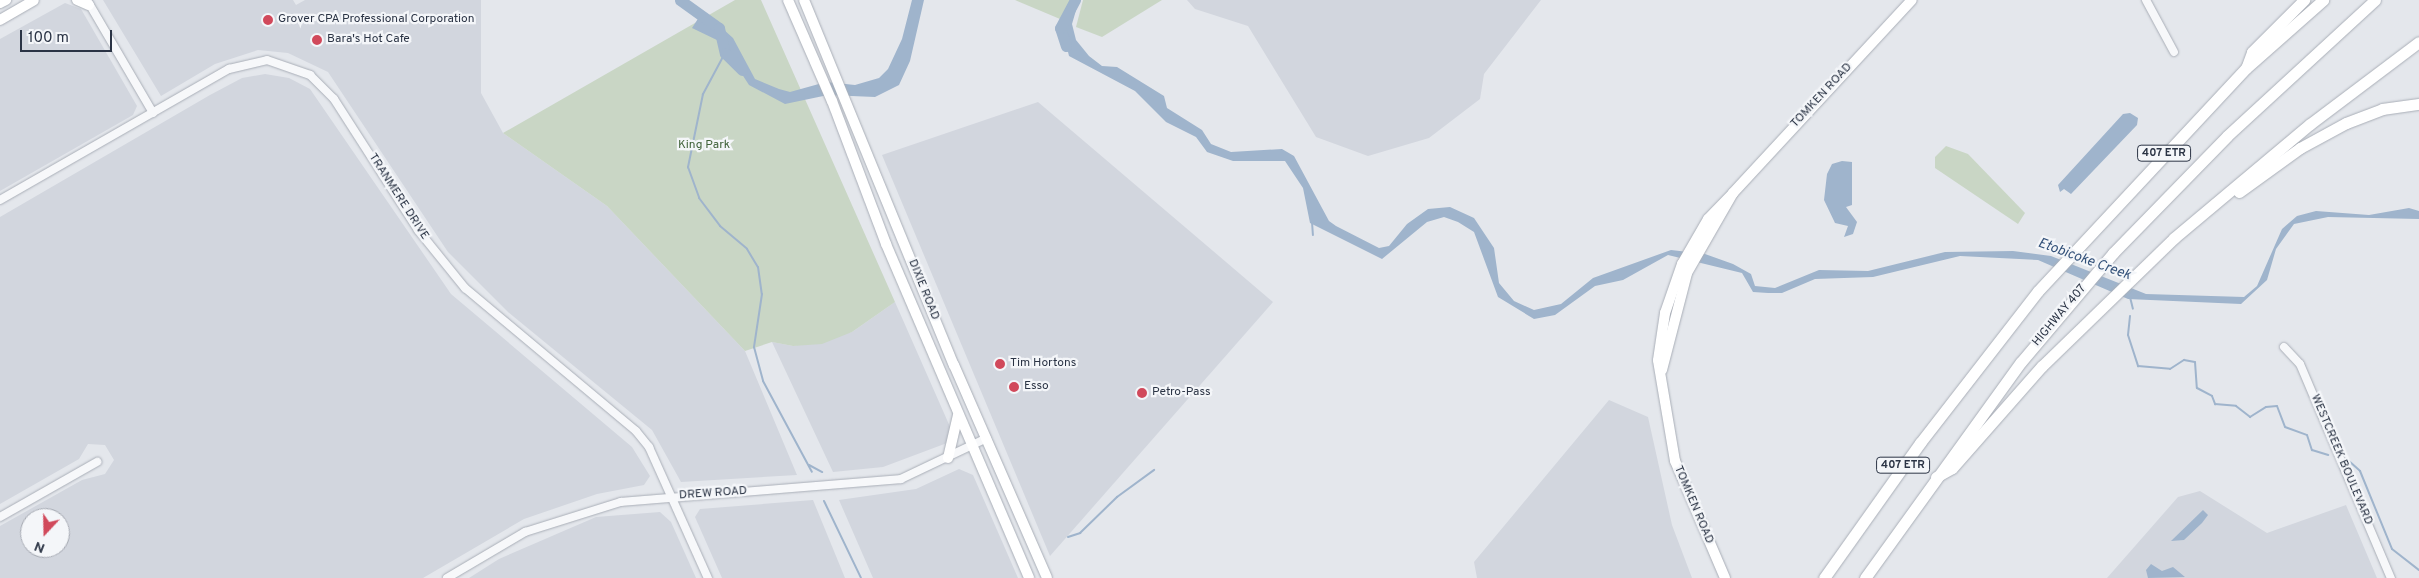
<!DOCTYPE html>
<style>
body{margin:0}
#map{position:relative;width:2419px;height:578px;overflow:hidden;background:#e4e7ec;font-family:Overpass,sans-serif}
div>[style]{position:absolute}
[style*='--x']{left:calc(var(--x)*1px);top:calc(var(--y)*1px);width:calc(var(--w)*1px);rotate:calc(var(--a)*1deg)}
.built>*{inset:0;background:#d2d6de}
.green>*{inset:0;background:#c9d6c5}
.water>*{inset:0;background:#9fb4cc}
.stream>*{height:2px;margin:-1px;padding:0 1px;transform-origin:1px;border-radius:1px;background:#9fb4cc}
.river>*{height:11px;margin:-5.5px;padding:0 5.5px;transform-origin:5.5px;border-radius:5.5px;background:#9fb4cc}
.roads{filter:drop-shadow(0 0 1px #a9aeb7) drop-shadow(0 0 1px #a9aeb7)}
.minor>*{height:8px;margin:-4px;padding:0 4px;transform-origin:4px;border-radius:4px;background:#f7f8fa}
.major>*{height:10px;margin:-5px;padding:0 5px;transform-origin:5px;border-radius:5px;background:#fff}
.highway>*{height:11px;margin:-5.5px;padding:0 5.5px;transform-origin:5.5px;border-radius:5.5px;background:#fff}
.dots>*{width:14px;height:14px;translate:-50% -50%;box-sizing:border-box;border:2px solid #f4f6f9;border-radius:50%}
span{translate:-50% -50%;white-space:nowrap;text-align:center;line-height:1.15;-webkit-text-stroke:4.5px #f4f6f9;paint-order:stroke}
.shield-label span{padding:1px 4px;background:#f4f6f9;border:1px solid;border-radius:4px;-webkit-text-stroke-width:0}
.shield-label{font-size:11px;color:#2b3445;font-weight:700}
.poi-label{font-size:12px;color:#2b3445}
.left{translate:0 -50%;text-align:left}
.street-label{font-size:12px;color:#2b3445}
.park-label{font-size:12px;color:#3f6138}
.water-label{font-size:14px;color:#34527a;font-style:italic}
.north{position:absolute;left:20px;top:508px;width:50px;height:50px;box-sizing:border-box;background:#f4f6f9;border:1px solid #a4a8b1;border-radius:50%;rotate:201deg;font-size:14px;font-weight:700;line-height:20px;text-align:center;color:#2b3445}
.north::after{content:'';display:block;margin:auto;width:18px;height:22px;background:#d1495b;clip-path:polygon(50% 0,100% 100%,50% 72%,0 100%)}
.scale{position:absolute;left:20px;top:30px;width:92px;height:22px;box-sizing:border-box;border:2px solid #2b3445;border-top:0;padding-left:6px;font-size:15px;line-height:18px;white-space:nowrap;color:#2b3445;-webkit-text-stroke:4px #f4f6f9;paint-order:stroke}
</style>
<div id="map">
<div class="built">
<div style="clip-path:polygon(103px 0,293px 0,296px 5px,305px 0,481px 0,481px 93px,503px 133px,607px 206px,745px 351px,797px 475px,681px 482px,652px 430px,508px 312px,448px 252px,328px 72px,288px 53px,258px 50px,215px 64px,161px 96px)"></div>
<div style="clip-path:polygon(1187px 0,1541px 0,1484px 74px,1480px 99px,1429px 138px,1368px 156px,1316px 137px,1248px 26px,1195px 9px)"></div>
<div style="clip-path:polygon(65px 3px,81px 9px,137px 106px,133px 115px,0 191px,0 39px)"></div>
<div style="clip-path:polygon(evenodd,265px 74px,289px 78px,310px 89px,451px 294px,632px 447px,650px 476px,644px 485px,597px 494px,524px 519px,423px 578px,0 578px,0 526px,82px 480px,105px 474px,114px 460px,105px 445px,88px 444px,79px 459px,0 504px,0 217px,210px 95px,242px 78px,265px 74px,30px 518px,60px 518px,60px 548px,30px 548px,30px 518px)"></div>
<div style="clip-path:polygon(1038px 102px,1273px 302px,1050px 556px,882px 155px)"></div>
<div style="clip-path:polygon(895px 302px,951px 429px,947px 443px,883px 467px,833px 472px,772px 342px,793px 346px,852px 332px)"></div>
<div style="clip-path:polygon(1609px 400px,1648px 417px,1672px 525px,1692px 578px,1477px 578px,1474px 562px)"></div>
<div style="clip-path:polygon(959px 469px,973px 475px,1018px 578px,873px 578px,839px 500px,916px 489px)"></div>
<div style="clip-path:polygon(2200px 491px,2267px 533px,2346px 505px,2377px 578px,2107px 578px,2178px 497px)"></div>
<div style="clip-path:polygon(813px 500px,845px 578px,722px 578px,695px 517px,700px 509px)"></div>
<div style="clip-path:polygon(660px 512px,671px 522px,696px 578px,469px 578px,499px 559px,596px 517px)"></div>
</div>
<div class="green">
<div style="clip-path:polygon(735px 0,761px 0,895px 302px,852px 332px,822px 344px,793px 346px,772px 342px,745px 351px,607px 206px,503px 133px)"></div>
<div style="clip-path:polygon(1015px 0,1071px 0,1060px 19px)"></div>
<div style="clip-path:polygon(1083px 0,1162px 0,1102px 37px,1076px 27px)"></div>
<div style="clip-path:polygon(1946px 146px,1968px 154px,2025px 213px,2018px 224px,1935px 168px,1935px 157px)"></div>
</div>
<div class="water">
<div style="clip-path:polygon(912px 0,924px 0,910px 61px,899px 85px,875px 97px,828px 95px,785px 104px,749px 85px,721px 42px,692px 28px,703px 11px,733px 38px,755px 79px,779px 89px,790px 92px,826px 82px,855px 85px,879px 78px,888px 69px,902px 39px)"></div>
<div style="clip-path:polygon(1071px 0,1079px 0,1072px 24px,1076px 40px,1089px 56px,1102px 66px,1117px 67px,1164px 96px,1167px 108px,1202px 130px,1211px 144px,1231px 152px,1282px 149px,1294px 156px,1329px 221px,1336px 226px,1379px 248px,1389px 246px,1407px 224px,1428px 209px,1450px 207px,1474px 218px,1494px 248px,1499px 283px,1514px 301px,1534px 310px,1561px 304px,1593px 278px,1671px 250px,1705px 254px,1733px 264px,1751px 274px,1755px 286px,1775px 288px,1819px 270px,1868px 271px,1945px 252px,2013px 251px,2051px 256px,2146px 294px,2244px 297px,2257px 286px,2282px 229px,2297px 216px,2316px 211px,2369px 215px,2409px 208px,2419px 211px,2419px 219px,2328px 217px,2294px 224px,2276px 249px,2267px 280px,2241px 304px,2128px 299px,2038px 260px,1960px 256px,1873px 277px,1815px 279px,1782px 293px,1768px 293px,1753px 292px,1742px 273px,1668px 255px,1623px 280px,1595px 286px,1555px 315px,1534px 319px,1498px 297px,1474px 232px,1458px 222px,1444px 217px,1427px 222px,1382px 259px,1310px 223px,1303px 188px,1285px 161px,1233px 161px,1207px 152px,1196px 137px,1166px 122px,1135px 91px,1069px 56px,1060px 19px)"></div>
<div style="clip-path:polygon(2130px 113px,2138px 118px,2137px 125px,2071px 194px,2064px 189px,2060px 192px,2058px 185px,2123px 114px)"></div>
<div style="clip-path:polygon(1842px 161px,1852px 162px,1852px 205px,1846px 207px,1857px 222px,1853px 234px,1844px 237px,1848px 226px,1835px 223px,1824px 200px,1827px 174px,1832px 164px)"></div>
<div style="clip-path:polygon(2203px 510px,2208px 515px,2202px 523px,2184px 540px,2171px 541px)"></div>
<div style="clip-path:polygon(2151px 564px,2162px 571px,2173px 567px,2185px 577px,2148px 578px,2146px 570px)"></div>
</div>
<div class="stream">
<div style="--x:725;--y:53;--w:47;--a:118.2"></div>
<div style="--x:703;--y:94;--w:75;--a:101.6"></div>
<div style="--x:688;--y:167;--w:33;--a:70"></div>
<div style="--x:699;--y:198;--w:35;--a:53"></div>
<div style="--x:720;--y:226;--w:35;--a:40"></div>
<div style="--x:747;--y:249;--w:21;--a:59"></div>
<div style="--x:758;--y:267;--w:27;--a:82"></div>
<div style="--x:762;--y:294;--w:54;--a:98.6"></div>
<div style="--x:754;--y:347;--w:35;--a:75"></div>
<div style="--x:763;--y:381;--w:103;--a:61.7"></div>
<div style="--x:1312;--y:222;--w:13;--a:86"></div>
<div style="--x:2130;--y:297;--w:12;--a:76"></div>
<div style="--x:2130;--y:316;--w:19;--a:96"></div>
<div style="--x:2128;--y:335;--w:33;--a:72"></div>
<div style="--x:2138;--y:366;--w:32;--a:5"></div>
<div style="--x:2170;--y:369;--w:17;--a:-33"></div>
<div style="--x:2184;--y:360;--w:11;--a:10"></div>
<div style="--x:2195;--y:362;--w:26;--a:86"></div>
<div style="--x:2197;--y:388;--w:17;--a:28"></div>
<div style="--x:2212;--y:396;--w:9;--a:69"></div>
<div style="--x:2215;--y:404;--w:21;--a:5"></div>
<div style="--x:2236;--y:406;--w:18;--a:38"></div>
<div style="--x:2250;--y:417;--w:19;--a:-32"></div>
<div style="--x:2266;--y:407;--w:11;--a:-5"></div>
<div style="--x:2277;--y:406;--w:22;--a:69"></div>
<div style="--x:2285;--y:427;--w:23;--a:20"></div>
<div style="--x:2307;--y:435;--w:16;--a:72"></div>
<div style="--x:2312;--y:450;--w:17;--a:17"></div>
<div style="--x:2349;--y:461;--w:15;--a:42"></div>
<div style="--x:2360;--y:471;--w:84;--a:67.7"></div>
<div style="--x:2392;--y:549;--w:34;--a:38"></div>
<div style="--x:809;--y:465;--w:15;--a:28"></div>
<div style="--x:824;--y:501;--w:85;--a:64.3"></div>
<div style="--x:1068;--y:537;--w:13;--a:-18"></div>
<div style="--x:1080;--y:533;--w:52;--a:-44.2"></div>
<div style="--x:1117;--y:497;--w:46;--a:-36.1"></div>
</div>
<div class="river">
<div style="--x:680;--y:0;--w:48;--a:35.7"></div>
<div style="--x:719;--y:28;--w:26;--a:77"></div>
<div style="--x:725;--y:53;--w:24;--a:45"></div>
<div style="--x:1066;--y:46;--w:19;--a:-108"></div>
<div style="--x:1060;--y:28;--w:32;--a:-62"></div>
</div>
<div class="roads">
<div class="minor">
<div style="--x:87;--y:0;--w:131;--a:59.7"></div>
<div style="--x:2146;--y:0;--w:59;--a:61.7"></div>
<div style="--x:0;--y:200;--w:264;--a:-29.8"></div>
<div style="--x:229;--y:69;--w:39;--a:-13"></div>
<div style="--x:267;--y:60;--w:46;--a:19.2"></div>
<div style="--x:310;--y:75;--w:34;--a:45"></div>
<div style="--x:334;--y:99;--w:156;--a:57.3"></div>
<div style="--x:418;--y:230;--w:75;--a:51"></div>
<div style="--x:465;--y:288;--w:223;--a:39.9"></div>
<div style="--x:636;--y:431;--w:21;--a:51"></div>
<div style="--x:649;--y:447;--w:144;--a:65.8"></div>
<div style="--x:2284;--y:347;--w:23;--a:47"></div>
<div style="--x:2300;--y:364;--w:233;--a:67"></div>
<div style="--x:0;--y:517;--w:112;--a:-29.6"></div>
<div style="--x:447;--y:578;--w:91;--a:-30.5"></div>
<div style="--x:525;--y:532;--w:101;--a:-17.4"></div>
<div style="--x:621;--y:502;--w:281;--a:-4.7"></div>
<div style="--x:901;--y:479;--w:95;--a:-25.5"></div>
</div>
<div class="major">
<div style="--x:77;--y:0;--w:13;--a:23"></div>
<div style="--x:788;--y:0;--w:110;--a:66.5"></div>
<div style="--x:832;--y:101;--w:153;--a:69.3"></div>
<div style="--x:886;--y:244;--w:363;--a:66.8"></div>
<div style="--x:804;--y:0;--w:395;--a:67.7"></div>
<div style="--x:954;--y:365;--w:232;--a:66.4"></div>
<div style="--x:0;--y:3;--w:7;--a:-27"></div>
<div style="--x:0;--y:20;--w:39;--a:-30"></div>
<div style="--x:1662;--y:370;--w:100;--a:-75.5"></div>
<div style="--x:1687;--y:273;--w:92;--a:-60.1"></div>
<div style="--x:1733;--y:193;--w:263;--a:-47.2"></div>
<div style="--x:948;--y:458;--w:44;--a:-76.9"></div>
<div style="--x:1725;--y:578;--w:127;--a:-113.1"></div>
<div style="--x:1675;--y:461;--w:102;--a:-99.6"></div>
<div style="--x:1658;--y:360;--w:48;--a:-81.5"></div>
<div style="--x:1665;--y:313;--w:52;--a:-70.9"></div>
<div style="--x:1682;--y:264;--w:52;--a:-60"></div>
<div style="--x:1708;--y:219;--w:36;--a:-46"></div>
</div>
<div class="highway">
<div style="--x:2247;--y:66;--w:15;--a:-70"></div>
<div style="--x:2252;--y:52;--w:74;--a:-45"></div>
<div style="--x:2239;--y:192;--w:75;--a:-35.8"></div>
<div style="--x:2300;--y:148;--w:52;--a:-28.5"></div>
<div style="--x:2346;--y:123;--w:39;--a:-21"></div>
<div style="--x:2382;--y:109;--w:37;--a:-8"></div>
<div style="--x:1936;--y:477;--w:18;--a:-29"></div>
<div style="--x:1952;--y:468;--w:136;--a:-48.6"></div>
<div style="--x:2042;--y:366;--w:184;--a:-44.1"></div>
<div style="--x:2174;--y:238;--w:177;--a:-40"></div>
<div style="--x:2310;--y:124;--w:136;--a:-37"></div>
<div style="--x:1824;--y:578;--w:166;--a:-54.6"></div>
<div style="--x:1920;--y:443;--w:192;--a:-52.2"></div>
<div style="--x:2038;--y:291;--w:305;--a:-47"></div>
<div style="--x:2246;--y:68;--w:103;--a:-41.4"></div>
<div style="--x:1865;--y:578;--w:266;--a:-54.2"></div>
<div style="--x:2021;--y:362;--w:143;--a:-49.8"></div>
<div style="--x:2113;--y:253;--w:163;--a:-45.7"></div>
<div style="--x:2227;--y:136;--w:201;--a:-42.6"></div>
</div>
</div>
<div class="dots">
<div style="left:268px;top:20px;background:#d1495b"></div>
<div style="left:317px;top:40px;background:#d1495b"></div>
<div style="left:1000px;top:364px;background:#d1495b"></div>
<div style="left:1014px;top:387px;background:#d1495b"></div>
<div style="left:1142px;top:393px;background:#d1495b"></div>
</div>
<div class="shield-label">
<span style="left:2164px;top:153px">407 ETR</span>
<span style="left:1903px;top:465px">407 ETR</span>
</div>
<div class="poi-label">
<span class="left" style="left:278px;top:20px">Grover CPA Professional Corporation</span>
<span class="left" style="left:327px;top:40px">Bara's Hot Cafe</span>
<span class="left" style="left:1010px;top:364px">Tim Hortons</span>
<span class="left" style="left:1024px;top:387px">Esso</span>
<span class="left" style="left:1152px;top:393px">Petro-Pass</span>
</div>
<div class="street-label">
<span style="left:1822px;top:96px;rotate:-47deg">TOMKEN ROAD</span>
<span style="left:398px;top:197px;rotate:57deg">TRANMERE DRIVE</span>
<span style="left:923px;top:290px;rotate:68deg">DIXIE ROAD</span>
<span style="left:2060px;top:316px;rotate:-50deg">HIGHWAY 407</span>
<span style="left:2341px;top:460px;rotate:67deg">WESTCREEK BOULEVARD</span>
<span style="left:713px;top:494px;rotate:-4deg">DREW ROAD</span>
<span style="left:1693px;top:505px;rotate:67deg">TOMKEN ROAD</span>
</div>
<div class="park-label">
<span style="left:704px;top:146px">King Park</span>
</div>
<div class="water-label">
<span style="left:2084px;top:260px;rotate:20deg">Etobicoke Creek</span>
</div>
<div class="north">N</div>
<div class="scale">100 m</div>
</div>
